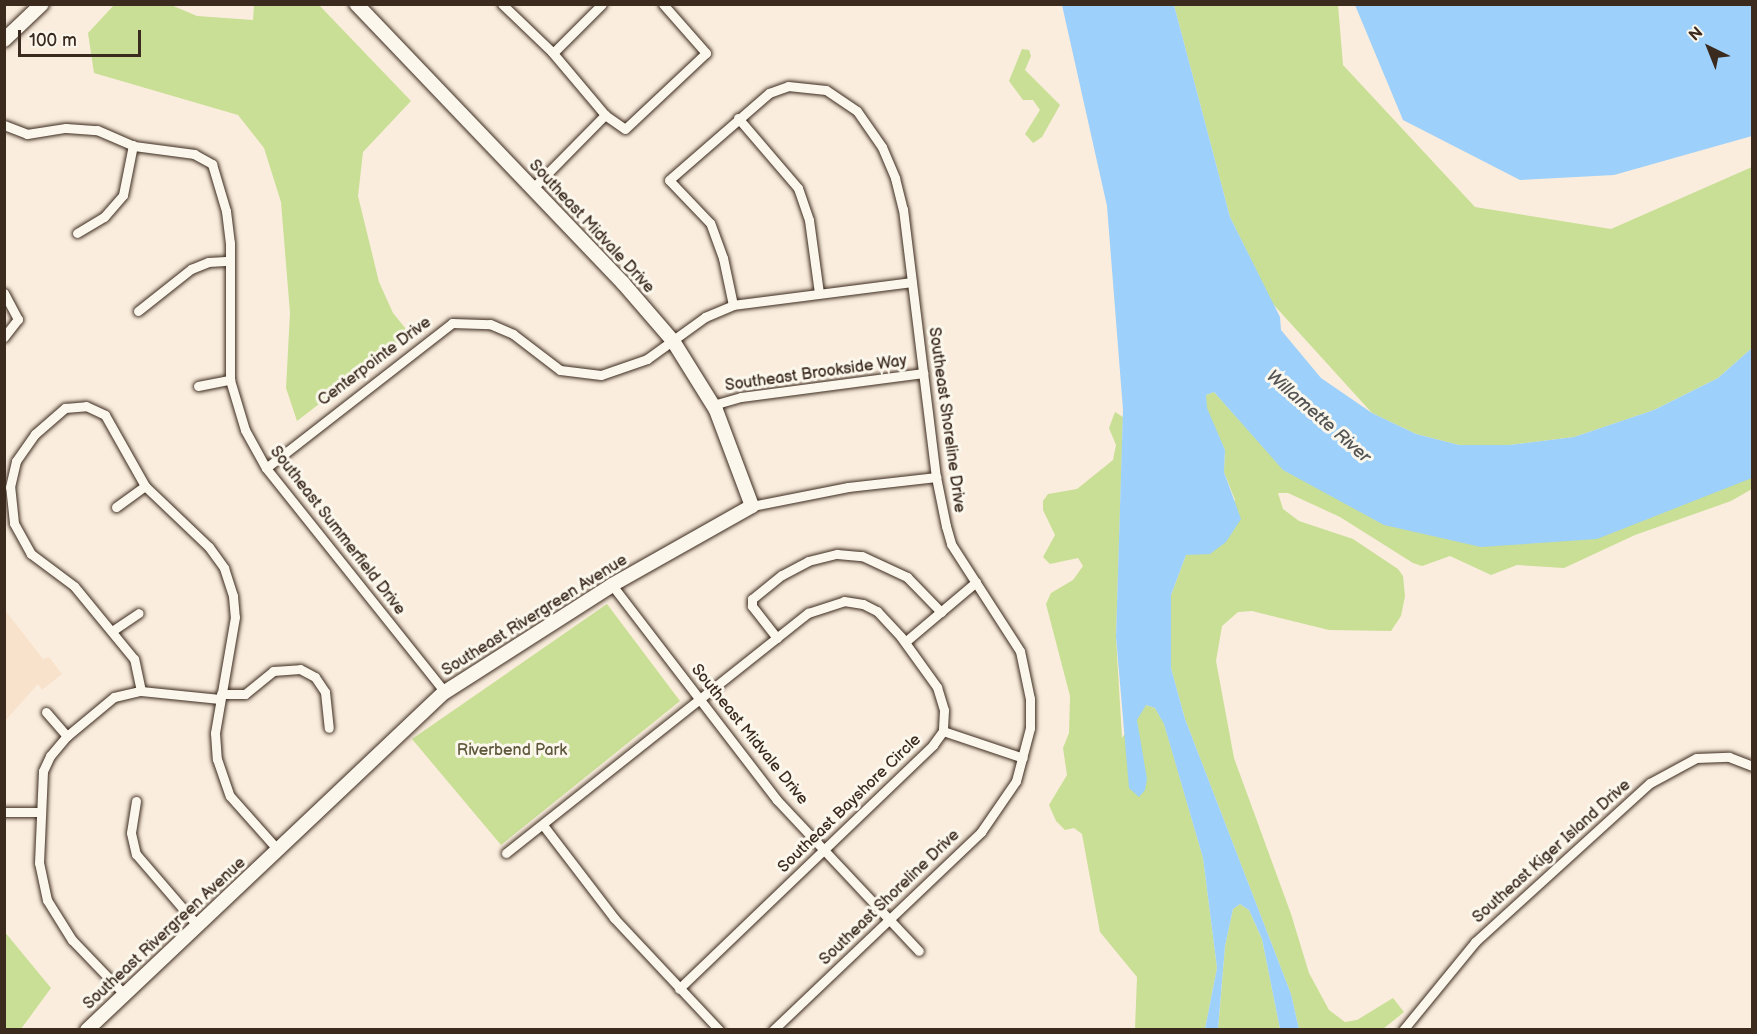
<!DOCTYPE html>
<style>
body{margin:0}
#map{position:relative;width:1757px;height:1034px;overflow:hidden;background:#faeddd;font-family:"Balsamiq Sans",sans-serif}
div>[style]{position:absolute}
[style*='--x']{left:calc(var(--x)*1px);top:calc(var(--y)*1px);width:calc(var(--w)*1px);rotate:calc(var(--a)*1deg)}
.built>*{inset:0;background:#f8e2cc}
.green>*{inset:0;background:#c8df95}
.water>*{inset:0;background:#9dd0fa}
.roads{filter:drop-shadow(0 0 2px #3b2a1e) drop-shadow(0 0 2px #3b2a1e)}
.street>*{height:9px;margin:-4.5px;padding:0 4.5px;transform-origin:4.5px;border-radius:4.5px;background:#fbf7ec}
.secondary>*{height:14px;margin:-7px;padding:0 7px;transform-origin:7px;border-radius:7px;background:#fbf7ec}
span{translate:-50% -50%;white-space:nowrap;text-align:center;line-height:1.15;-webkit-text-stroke:6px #fbf7ec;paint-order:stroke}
.street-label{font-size:16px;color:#3b2a1e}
.park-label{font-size:16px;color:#5e573c}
.water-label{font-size:18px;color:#545455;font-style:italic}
.frame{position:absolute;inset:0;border:6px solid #3b2a1e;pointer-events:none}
.north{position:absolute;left:1679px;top:18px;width:60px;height:60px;-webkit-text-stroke:4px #fbf7ec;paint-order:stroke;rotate:317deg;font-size:16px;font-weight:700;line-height:24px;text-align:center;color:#3b2a1e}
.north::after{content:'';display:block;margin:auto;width:21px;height:27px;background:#3b2a1e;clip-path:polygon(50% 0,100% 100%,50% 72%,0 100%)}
.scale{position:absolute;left:18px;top:30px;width:123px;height:27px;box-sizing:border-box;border:3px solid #3b2a1e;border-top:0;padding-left:8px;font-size:18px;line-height:21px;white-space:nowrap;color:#3b2a1e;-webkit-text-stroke:4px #fbf7ec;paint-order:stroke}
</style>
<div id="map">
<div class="built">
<div style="clip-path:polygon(5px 610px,43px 659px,49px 657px,62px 674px,42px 690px,38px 684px,5px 721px)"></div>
</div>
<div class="green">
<div style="clip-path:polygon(115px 4px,171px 5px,197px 16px,253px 20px,254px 5px,319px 5px,411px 101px,363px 152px,358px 196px,379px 282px,393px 313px,410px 334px,297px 421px,286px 388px,290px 313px,281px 202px,264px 148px,238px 115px,94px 73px,88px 33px)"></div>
<div style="clip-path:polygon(1174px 5px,1338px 5px,1343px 65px,1475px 207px,1611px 229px,1752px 167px,1752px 348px,1718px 378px,1654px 410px,1574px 437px,1509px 445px,1459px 445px,1416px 434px,1372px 413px,1273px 304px,1230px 217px)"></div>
<div style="clip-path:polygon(1022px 49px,1029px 50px,1031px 56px,1025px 70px,1060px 105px,1042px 137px,1033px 143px,1025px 134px,1040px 110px,1033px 100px,1023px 100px,1009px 81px)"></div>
<div style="clip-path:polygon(1214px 392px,1284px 470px,1752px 478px,1752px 489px,1731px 501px,1635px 535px,1564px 568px,1517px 565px,1491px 575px,1450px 556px,1422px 566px,1413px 563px,1340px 517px,1288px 493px,1278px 493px,1283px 509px,1299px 521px,1353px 539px,1398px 569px,1403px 576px,1405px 596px,1401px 616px,1391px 631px,1329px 630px,1252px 611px,1238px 612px,1222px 626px,1216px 661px,1234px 758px,1291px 914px,1309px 973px,1329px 1010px,1345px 1022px,1357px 1020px,1393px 998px,1404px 1012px,1383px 1029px,1299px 1029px,1291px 994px,1185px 719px,1171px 668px,1171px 595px,1186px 555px,1194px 554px,1235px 500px,1224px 472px,1225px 450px,1206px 408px,1206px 395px)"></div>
<div style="clip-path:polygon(1115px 412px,1123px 417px,1116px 637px,1122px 738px,1140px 710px,1146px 705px,1155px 708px,1164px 723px,1203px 858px,1217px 968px,1205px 1029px,1135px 1029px,1137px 977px,1100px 932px,1082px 834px,1074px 828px,1065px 830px,1056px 821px,1049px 805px,1067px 775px,1063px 748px,1069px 733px,1070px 696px,1046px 604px,1051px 593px,1073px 580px,1083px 566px,1078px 558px,1050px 564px,1043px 557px,1055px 535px,1043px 510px,1043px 501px,1048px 494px,1077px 489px,1113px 460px,1116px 445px,1109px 428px)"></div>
<div style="clip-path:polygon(607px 604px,680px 701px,501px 845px,412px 739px)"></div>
<div style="clip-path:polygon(1240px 904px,1249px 910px,1262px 939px,1280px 1029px,1218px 1030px,1225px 946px,1233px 909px)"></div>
<div style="clip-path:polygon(4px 931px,51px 988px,21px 1029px,5px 1029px)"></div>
</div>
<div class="water">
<div style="clip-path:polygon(1062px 5px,1174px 5px,1230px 217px,1280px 317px,1281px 330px,1321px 378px,1372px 413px,1416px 434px,1459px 445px,1509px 445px,1574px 437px,1654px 410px,1718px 378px,1752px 348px,1752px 478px,1597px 539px,1481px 547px,1384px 525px,1283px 470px,1214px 392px,1206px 395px,1207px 408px,1225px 450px,1224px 472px,1241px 519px,1226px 542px,1210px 554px,1186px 555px,1171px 595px,1171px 668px,1185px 719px,1291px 994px,1299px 1029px,1280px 1029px,1262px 939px,1249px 910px,1240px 904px,1233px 909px,1225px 946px,1218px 1029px,1205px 1029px,1217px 968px,1203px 858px,1164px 724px,1155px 708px,1146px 705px,1137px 720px,1147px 779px,1145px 790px,1139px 797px,1129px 788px,1116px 637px,1123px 410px,1107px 206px)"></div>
<div style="clip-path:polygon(1355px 5px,1752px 5px,1752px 136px,1614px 175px,1520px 180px,1403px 120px)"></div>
</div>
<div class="roads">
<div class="street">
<div style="--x:502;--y:4;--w:69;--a:43.8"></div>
<div style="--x:552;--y:52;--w:82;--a:49.9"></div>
<div style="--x:605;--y:115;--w:24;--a:35"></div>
<div style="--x:625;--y:129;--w:111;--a:-43.2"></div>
<div style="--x:706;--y:53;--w:65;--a:-131.3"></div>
<div style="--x:553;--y:53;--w:69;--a:-45"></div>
<div style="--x:738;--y:118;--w:92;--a:49.4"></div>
<div style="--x:798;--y:188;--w:34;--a:71"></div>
<div style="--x:809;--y:220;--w:74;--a:82.2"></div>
<div style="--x:4;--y:125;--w:25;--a:21"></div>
<div style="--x:27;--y:134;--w:39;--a:-9"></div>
<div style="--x:66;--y:128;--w:31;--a:4"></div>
<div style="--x:97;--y:130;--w:40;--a:23.4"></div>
<div style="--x:134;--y:146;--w:61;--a:7.6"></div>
<div style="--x:194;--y:154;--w:21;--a:29"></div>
<div style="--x:212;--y:164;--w:49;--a:73.4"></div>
<div style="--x:226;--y:211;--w:32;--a:83"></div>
<div style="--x:230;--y:243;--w:137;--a:90"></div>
<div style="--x:230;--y:380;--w:52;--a:73.3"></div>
<div style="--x:245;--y:430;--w:43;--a:61.1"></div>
<div style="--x:266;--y:468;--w:287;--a:51.4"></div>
<div style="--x:533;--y:188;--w:103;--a:-45.4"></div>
<div style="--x:77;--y:233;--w:31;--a:-31"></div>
<div style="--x:104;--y:217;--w:29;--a:-49"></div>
<div style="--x:123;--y:195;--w:51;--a:-78.7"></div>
<div style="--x:4;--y:293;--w:30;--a:62"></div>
<div style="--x:18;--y:319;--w:23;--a:128"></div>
<div style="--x:733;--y:305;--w:48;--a:-102"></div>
<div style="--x:723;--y:258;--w:37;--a:-110"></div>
<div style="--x:710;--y:223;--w:59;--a:-133.6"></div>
<div style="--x:669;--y:180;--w:133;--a:-41"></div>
<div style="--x:769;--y:93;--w:20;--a:-20"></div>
<div style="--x:788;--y:86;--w:38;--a:6"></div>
<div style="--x:826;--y:90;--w:37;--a:34"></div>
<div style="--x:857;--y:111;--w:44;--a:55.2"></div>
<div style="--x:882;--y:147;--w:34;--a:67"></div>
<div style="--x:895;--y:178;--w:32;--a:76"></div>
<div style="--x:903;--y:209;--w:270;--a:83"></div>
<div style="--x:936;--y:477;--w:50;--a:78.5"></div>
<div style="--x:946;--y:526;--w:19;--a:74"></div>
<div style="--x:951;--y:544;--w:127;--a:57.2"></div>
<div style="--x:1020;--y:651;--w:49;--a:78.2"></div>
<div style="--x:1030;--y:699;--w:29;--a:90"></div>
<div style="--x:1030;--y:728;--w:55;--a:104.8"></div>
<div style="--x:1016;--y:781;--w:62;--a:124.5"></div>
<div style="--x:981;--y:832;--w:287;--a:136.4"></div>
<div style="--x:138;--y:311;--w:68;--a:-38.4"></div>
<div style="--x:191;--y:269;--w:18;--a:-22"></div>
<div style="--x:208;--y:262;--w:22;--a:-3"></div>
<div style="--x:198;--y:386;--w:33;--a:-11"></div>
<div style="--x:713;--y:405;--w:29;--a:-16"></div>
<div style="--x:741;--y:397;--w:184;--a:-7.5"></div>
<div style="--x:266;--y:468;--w:236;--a:-37.9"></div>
<div style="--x:452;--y:323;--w:38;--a:2"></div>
<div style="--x:490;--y:324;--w:25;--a:23"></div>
<div style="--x:513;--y:334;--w:59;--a:37.5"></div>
<div style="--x:560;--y:370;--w:41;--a:7"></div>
<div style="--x:601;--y:375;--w:49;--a:-19.2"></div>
<div style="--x:647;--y:359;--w:72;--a:-35.9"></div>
<div style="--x:705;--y:317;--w:30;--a:-23"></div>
<div style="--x:733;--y:305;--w:180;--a:-7.3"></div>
<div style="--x:752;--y:506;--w:98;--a:-11.2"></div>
<div style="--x:848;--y:487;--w:89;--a:-6.5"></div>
<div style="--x:116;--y:507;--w:36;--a:-36"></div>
<div style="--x:612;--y:585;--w:271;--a:52.5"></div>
<div style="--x:777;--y:800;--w:207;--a:46.8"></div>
<div style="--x:112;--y:631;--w:32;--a:-34"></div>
<div style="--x:777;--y:638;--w:41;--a:-128"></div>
<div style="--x:752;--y:606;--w:7;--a:-90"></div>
<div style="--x:752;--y:599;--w:38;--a:-39"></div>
<div style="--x:782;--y:575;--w:30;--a:-28"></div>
<div style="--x:808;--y:561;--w:30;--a:-14"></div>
<div style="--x:837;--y:554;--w:25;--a:5"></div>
<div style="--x:862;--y:556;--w:50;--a:25"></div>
<div style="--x:907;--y:577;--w:49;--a:45.8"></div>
<div style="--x:905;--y:642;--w:93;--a:-40.2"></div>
<div style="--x:141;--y:691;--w:33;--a:-102"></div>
<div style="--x:134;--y:659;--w:94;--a:-129.4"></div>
<div style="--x:74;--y:586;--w:54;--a:-143.3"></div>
<div style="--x:31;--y:554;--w:35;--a:-119"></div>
<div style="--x:14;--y:523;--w:36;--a:-96"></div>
<div style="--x:10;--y:487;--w:27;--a:-77"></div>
<div style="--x:16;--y:461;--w:33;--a:-55"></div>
<div style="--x:35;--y:434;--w:40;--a:-41"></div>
<div style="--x:65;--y:408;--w:21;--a:-5"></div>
<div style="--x:86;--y:406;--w:21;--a:25"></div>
<div style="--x:105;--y:415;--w:81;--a:60.6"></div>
<div style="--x:145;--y:486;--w:88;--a:43.6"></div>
<div style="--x:209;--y:547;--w:26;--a:54"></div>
<div style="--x:224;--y:568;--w:29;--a:72"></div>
<div style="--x:233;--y:596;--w:21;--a:85"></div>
<div style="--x:235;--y:617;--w:118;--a:99.8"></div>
<div style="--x:215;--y:733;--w:26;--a:86"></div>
<div style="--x:217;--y:759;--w:39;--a:71"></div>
<div style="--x:230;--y:796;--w:72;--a:48.4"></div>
<div style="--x:221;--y:694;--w:24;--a:0"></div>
<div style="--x:245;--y:694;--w:36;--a:-39"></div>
<div style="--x:273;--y:671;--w:27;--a:-4"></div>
<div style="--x:300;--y:669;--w:17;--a:28"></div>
<div style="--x:315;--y:677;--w:18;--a:56"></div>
<div style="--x:325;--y:692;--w:36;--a:84"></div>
<div style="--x:46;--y:712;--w:32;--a:49"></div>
<div style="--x:943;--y:731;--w:84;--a:18.6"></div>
<div style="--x:136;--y:801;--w:32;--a:99"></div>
<div style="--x:131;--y:833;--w:22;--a:77"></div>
<div style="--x:136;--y:854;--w:95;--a:49.3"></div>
<div style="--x:4;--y:812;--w:36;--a:0"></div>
<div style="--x:543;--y:825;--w:117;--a:52.6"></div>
<div style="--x:614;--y:918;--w:154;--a:46.8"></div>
<div style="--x:506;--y:853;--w:386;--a:-38.5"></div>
<div style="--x:808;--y:613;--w:38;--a:-18"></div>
<div style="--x:844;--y:601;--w:19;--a:9"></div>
<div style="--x:863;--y:604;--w:16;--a:27"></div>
<div style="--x:877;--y:611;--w:35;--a:47"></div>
<div style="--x:901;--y:637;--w:62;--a:54.2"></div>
<div style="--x:937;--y:687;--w:24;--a:73"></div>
<div style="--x:944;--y:710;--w:21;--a:93"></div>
<div style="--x:943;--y:731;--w:17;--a:126"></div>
<div style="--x:933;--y:745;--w:352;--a:136.2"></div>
<div style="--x:125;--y:995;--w:76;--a:-133.9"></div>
<div style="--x:72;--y:940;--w:47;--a:-122"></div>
<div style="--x:47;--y:900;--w:38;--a:-102"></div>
<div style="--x:39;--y:863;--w:92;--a:-87.5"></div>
<div style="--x:43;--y:771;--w:17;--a:-65"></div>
<div style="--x:50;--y:756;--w:26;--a:-50"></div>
<div style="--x:67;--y:736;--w:61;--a:-39.7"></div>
<div style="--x:114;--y:697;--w:28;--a:-13"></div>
<div style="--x:141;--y:691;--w:79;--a:5.8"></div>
<div style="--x:1403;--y:1030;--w:114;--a:-50.7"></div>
<div style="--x:1475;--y:942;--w:236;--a:-42.3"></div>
<div style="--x:1650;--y:783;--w:52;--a:-28.5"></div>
<div style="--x:1696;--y:758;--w:33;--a:-2"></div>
<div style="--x:1729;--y:757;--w:25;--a:21"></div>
</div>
<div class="secondary">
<div style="--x:4;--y:40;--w:52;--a:-43.5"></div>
<div style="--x:87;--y:1030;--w:492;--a:-43.4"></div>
<div style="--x:445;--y:692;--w:198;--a:-32.6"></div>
<div style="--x:612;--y:585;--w:161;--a:-29.4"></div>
<div style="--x:752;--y:506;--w:103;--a:-110.6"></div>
<div style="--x:716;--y:410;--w:81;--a:-121.9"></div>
<div style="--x:673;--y:341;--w:77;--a:-130.8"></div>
<div style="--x:623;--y:283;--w:386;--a:-133.7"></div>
</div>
</div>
<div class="street-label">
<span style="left:591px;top:227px;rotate:47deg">Southeast Midvale Drive</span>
<span style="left:375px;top:362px;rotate:-37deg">Centerpointe Drive</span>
<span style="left:816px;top:374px;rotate:-8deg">Southeast Brookside Way</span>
<span style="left:946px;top:420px;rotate:82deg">Southeast Shoreline Drive</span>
<span style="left:337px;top:531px;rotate:52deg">Southeast Summerfield Drive</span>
<span style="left:535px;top:616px;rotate:-32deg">Southeast Rivergreen Avenue</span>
<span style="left:749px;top:735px;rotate:51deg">Southeast Midvale Drive</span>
<span style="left:850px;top:804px;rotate:-44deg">Southeast Bayshore Circle</span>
<span style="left:1552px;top:852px;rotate:-42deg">Southeast Kiger Island Drive</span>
<span style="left:890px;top:898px;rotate:-44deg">Southeast Shoreline Drive</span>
<span style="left:165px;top:934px;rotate:-43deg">Southeast Rivergreen Avenue</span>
</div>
<div class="park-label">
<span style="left:512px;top:751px">Riverbend Park</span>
</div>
<div class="water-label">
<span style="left:1318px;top:417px;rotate:41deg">Willamette River</span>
</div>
<div class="frame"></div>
<div class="north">N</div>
<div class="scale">100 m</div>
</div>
